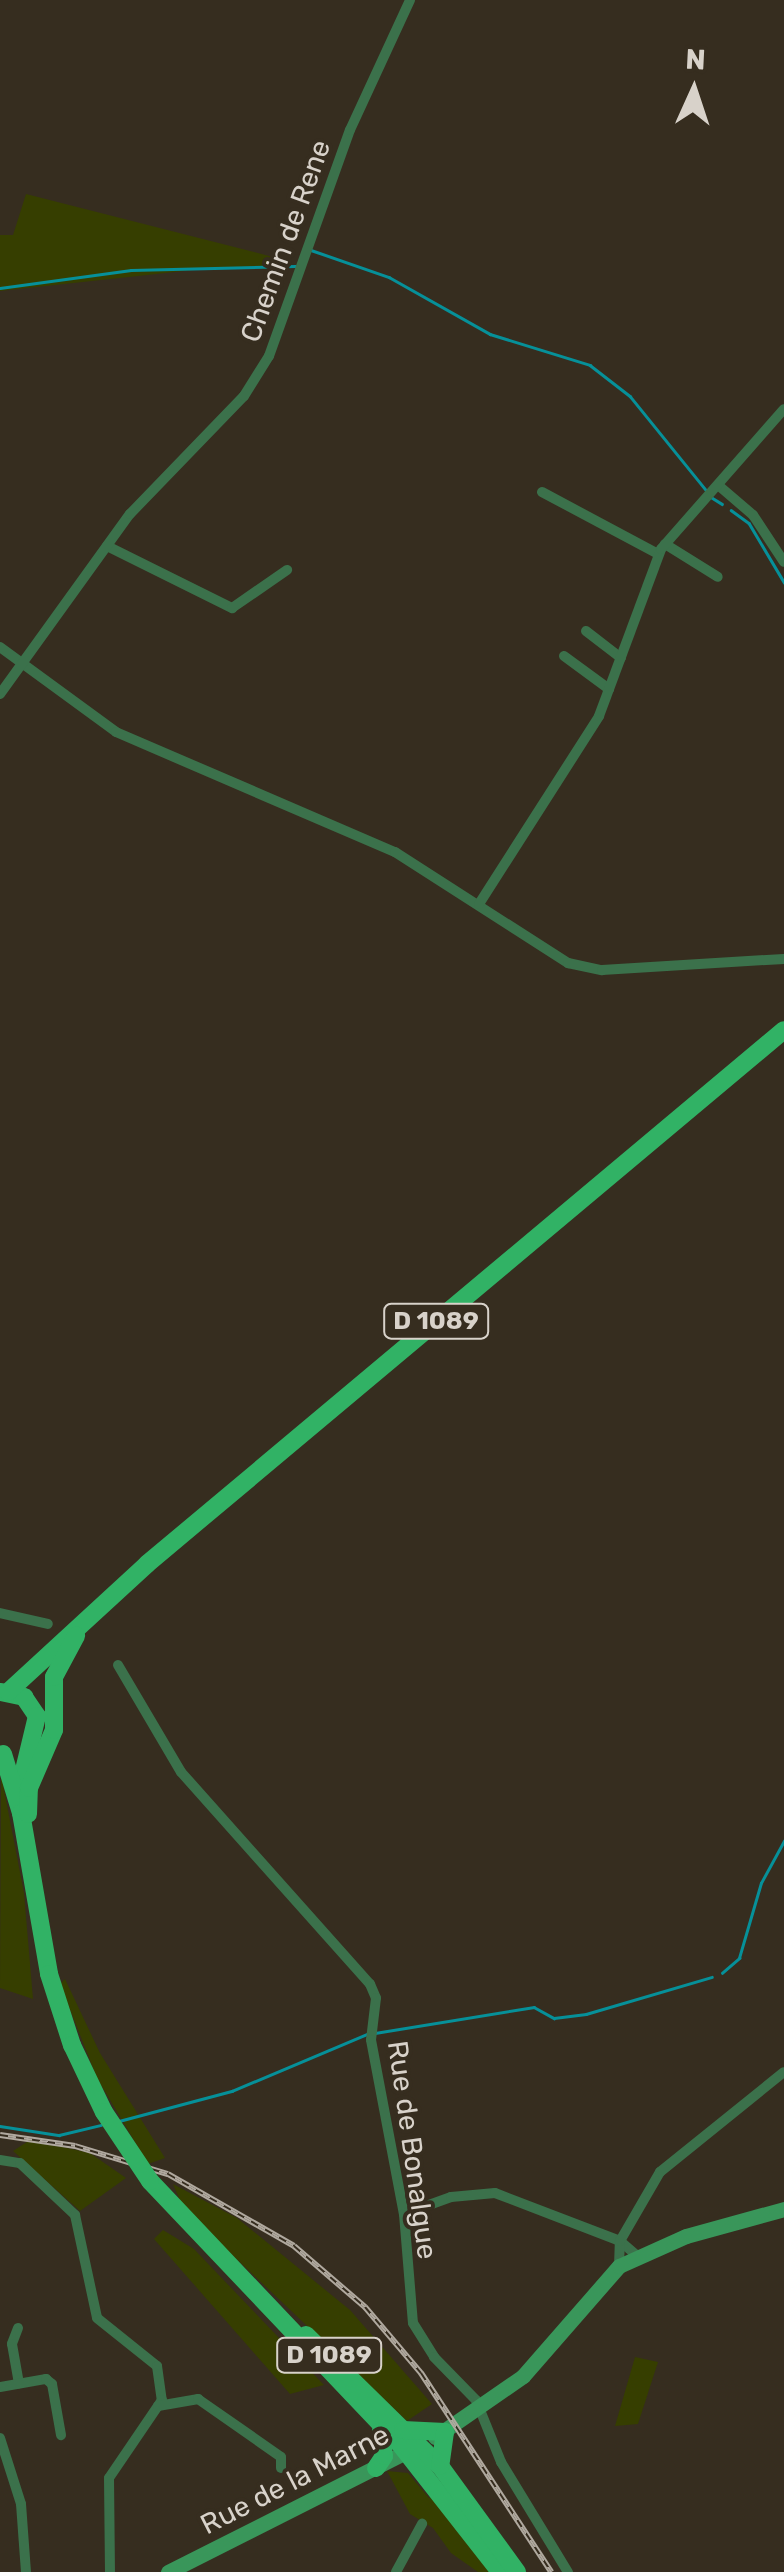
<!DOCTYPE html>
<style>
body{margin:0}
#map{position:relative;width:784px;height:2572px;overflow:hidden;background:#362d1f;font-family:Rubik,sans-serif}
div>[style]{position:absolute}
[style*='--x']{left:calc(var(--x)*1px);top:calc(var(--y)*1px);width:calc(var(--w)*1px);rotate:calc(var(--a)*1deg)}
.green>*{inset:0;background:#363e00}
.stream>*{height:2.5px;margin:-1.25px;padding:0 1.25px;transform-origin:1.25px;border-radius:1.25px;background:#069099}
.minor>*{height:10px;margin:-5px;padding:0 5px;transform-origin:5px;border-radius:5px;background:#3b714b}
.secondary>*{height:15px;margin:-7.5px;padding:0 7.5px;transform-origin:7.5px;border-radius:7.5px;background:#39965a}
.primary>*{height:18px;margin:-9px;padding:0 9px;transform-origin:9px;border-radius:9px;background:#31b265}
.rail>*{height:6px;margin-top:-3px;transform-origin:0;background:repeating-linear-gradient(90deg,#362d1f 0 8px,#b0a99f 0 16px);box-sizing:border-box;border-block:2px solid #b0a99f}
.primary-bridge>*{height:18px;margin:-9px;padding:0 9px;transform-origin:9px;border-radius:9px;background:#31b265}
span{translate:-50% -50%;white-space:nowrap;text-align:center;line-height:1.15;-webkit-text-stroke:8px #362d1f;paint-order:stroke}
.shield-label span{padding:2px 8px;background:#362d1f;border:2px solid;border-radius:8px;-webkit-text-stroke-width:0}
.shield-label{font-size:25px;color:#d8d2ca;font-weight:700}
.street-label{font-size:28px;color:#d8d2ca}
.north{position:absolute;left:644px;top:40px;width:100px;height:100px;-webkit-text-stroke:8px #362d1f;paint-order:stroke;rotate:3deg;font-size:28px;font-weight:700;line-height:40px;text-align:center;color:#d8d2ca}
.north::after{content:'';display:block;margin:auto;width:35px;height:45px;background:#d8d2ca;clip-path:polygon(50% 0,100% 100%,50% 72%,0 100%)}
</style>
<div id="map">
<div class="green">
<div style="clip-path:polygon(26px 194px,285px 260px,282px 270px,221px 267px,0 291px,0 235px,13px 235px)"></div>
<div style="clip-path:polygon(1px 1774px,24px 1893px,33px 1999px,0 1988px)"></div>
<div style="clip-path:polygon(65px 1979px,100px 2053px,165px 2158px,148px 2164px,97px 2078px,60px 1984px)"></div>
<div style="clip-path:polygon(30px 2140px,90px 2153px,126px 2178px,80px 2211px,13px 2151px)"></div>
<div style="clip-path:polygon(173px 2184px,237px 2218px,350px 2310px,432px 2404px,407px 2421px,183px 2208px)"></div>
<div style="clip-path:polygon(163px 2230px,194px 2249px,324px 2385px,290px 2394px,154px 2239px)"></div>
<div style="clip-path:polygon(635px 2357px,658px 2362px,638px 2424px,615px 2426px)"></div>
<div style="clip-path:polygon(387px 2471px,408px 2473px,429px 2498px,436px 2497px,496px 2572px,478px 2572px,451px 2553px,433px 2528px,410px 2514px)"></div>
</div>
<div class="stream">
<div style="--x:311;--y:250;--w:83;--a:19.1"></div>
<div style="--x:389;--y:277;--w:116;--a:29.4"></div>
<div style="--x:490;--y:334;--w:105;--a:17.2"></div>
<div style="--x:590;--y:365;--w:51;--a:37.8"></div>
<div style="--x:630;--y:396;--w:121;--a:51"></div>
<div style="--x:0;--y:288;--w:132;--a:-7.8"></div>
<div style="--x:131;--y:270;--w:164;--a:-1.4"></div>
<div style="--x:711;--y:497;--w:13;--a:32"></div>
<div style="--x:731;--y:510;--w:22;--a:36"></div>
<div style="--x:749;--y:523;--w:69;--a:59.3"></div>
<div style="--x:722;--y:1973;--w:23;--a:-41"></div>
<div style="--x:739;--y:1958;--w:78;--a:-73.7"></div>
<div style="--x:761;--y:1883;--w:48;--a:-61.3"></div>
<div style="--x:375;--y:2033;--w:161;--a:-9.3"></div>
<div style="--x:534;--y:2007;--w:23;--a:29"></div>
<div style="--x:554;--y:2018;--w:32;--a:-7"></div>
<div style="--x:586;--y:2014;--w:131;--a:-16.4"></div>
<div style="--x:119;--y:2121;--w:117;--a:-14.9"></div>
<div style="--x:232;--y:2091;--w:147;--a:-22.9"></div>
<div style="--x:0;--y:2126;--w:60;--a:8.7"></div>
<div style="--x:59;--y:2135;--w:43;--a:-13.4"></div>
</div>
<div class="minor">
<div style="--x:718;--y:485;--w:46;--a:40.6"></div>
<div style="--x:753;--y:515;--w:56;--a:56.6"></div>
<div style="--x:542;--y:492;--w:132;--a:28.1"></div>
<div style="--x:665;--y:544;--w:62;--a:31.9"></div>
<div style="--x:107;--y:546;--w:140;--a:26.4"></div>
<div style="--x:232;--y:608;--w:67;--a:-34.6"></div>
<div style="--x:586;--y:631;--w:44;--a:37.6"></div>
<div style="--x:0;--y:647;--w:144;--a:36.2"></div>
<div style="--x:116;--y:732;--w:304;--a:23.3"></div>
<div style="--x:395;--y:852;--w:206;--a:32.7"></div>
<div style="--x:568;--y:963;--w:35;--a:12"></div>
<div style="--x:602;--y:970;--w:182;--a:-3.5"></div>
<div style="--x:564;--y:656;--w:56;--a:36.3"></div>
<div style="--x:0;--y:694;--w:222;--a:-54.2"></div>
<div style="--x:130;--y:514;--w:164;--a:-46"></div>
<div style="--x:244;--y:396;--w:47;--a:-58"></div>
<div style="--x:269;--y:356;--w:240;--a:-70.3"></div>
<div style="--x:350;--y:130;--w:143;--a:-65.2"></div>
<div style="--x:479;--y:904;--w:223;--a:-57.4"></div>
<div style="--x:599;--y:716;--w:178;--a:-69.6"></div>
<div style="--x:661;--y:549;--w:186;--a:-48.7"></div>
<div style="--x:0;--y:1613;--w:49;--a:12.9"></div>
<div style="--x:118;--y:1665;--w:124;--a:59.5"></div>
<div style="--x:181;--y:1772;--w:284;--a:48.3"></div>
<div style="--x:370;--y:1984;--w:15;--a:67"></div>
<div style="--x:376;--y:1998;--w:42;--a:96.8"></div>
<div style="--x:371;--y:2040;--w:177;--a:79.3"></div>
<div style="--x:404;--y:2214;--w:109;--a:85.3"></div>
<div style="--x:413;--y:2323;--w:40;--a:58"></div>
<div style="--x:434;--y:2357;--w:60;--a:45.7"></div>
<div style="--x:476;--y:2400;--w:67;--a:68"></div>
<div style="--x:501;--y:2462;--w:129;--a:58.7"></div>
<div style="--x:0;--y:2160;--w:20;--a:9"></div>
<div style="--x:20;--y:2163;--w:76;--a:43.4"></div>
<div style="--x:75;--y:2215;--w:105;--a:77.9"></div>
<div style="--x:97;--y:2318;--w:77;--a:38.7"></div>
<div style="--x:157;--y:2366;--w:34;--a:82"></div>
<div style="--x:162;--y:2400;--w:94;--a:124.2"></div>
<div style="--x:109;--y:2478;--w:94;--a:89.4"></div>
<div style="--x:404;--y:2214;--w:50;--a:-19.9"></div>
<div style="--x:451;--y:2197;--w:44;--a:-5.2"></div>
<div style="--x:495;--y:2193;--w:134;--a:21"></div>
<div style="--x:620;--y:2241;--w:23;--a:41"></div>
<div style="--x:619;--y:2266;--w:25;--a:-88"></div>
<div style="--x:620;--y:2241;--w:80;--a:-59.9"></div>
<div style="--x:660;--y:2172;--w:159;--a:-38.9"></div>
<div style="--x:18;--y:2328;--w:17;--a:111"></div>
<div style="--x:12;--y:2344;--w:40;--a:80"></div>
<div style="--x:0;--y:2387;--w:47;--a:-9.9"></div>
<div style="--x:46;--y:2379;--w:8;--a:40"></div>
<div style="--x:52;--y:2384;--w:52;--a:80"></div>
<div style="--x:158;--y:2406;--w:41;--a:-9.9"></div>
<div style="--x:198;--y:2399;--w:101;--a:34.9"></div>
<div style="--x:281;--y:2457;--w:11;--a:90"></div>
<div style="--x:0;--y:2438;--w:69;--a:72.3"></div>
<div style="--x:21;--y:2504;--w:68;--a:85.8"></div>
<div style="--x:396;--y:2572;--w:55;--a:-61.6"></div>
</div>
<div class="secondary">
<div style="--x:435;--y:2437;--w:107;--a:-34.7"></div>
<div style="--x:523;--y:2376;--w:146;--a:-48.9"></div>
<div style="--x:619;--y:2266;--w:73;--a:-24.1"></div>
<div style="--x:686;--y:2236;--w:102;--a:-15.4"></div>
<div style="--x:168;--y:2572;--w:275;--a:-26.8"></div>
</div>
<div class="primary">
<div style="--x:1;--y:1692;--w:24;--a:12"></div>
<div style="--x:24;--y:1697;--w:23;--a:56"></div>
<div style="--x:37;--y:1716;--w:73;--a:103.5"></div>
<div style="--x:8;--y:1692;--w:189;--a:-42.6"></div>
<div style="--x:147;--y:1564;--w:831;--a:-39.97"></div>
<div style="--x:3;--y:1754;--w:62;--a:73"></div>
<div style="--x:21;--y:1813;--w:163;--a:80.1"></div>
<div style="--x:49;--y:1974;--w:75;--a:72.1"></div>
<div style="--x:72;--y:2045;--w:74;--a:64.5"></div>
<div style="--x:28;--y:1814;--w:26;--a:-88"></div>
<div style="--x:29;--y:1788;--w:63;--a:-66.7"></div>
<div style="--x:54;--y:1730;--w:53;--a:-90"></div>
<div style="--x:54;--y:1677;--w:47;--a:-61.8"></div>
<div style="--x:150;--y:2181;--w:361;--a:46.5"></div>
<div style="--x:399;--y:2443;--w:164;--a:51.9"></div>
<div style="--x:306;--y:2335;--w:187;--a:44.4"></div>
<div style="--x:440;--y:2466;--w:131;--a:54"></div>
<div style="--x:403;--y:2430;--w:42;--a:2.7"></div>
<div style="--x:445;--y:2432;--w:34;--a:98"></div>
<div style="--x:376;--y:2468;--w:14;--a:-56"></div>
<div style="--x:384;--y:2456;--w:25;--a:-97"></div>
</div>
<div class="rail">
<div style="--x:0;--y:2135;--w:76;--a:8.3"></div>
<div style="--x:75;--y:2146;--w:97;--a:16.8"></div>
<div style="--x:168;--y:2174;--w:145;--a:29.7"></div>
<div style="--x:294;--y:2246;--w:94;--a:40.7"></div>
<div style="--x:365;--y:2307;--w:87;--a:49.7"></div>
<div style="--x:421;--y:2373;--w:238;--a:56.8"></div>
</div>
<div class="primary-bridge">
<div style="--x:104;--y:2112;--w:83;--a:56.3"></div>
</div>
<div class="shield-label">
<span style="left:436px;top:1321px">D 1089</span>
<span style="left:329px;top:2355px">D 1089</span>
</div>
<div class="street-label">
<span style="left:286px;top:241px;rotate:-70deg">Chemin de Rene</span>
<span style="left:412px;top:2150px;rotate:82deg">Rue de Bonalgue</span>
<span style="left:295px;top:2480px;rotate:-27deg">Rue de la Marne</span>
</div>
<div class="north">N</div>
</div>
